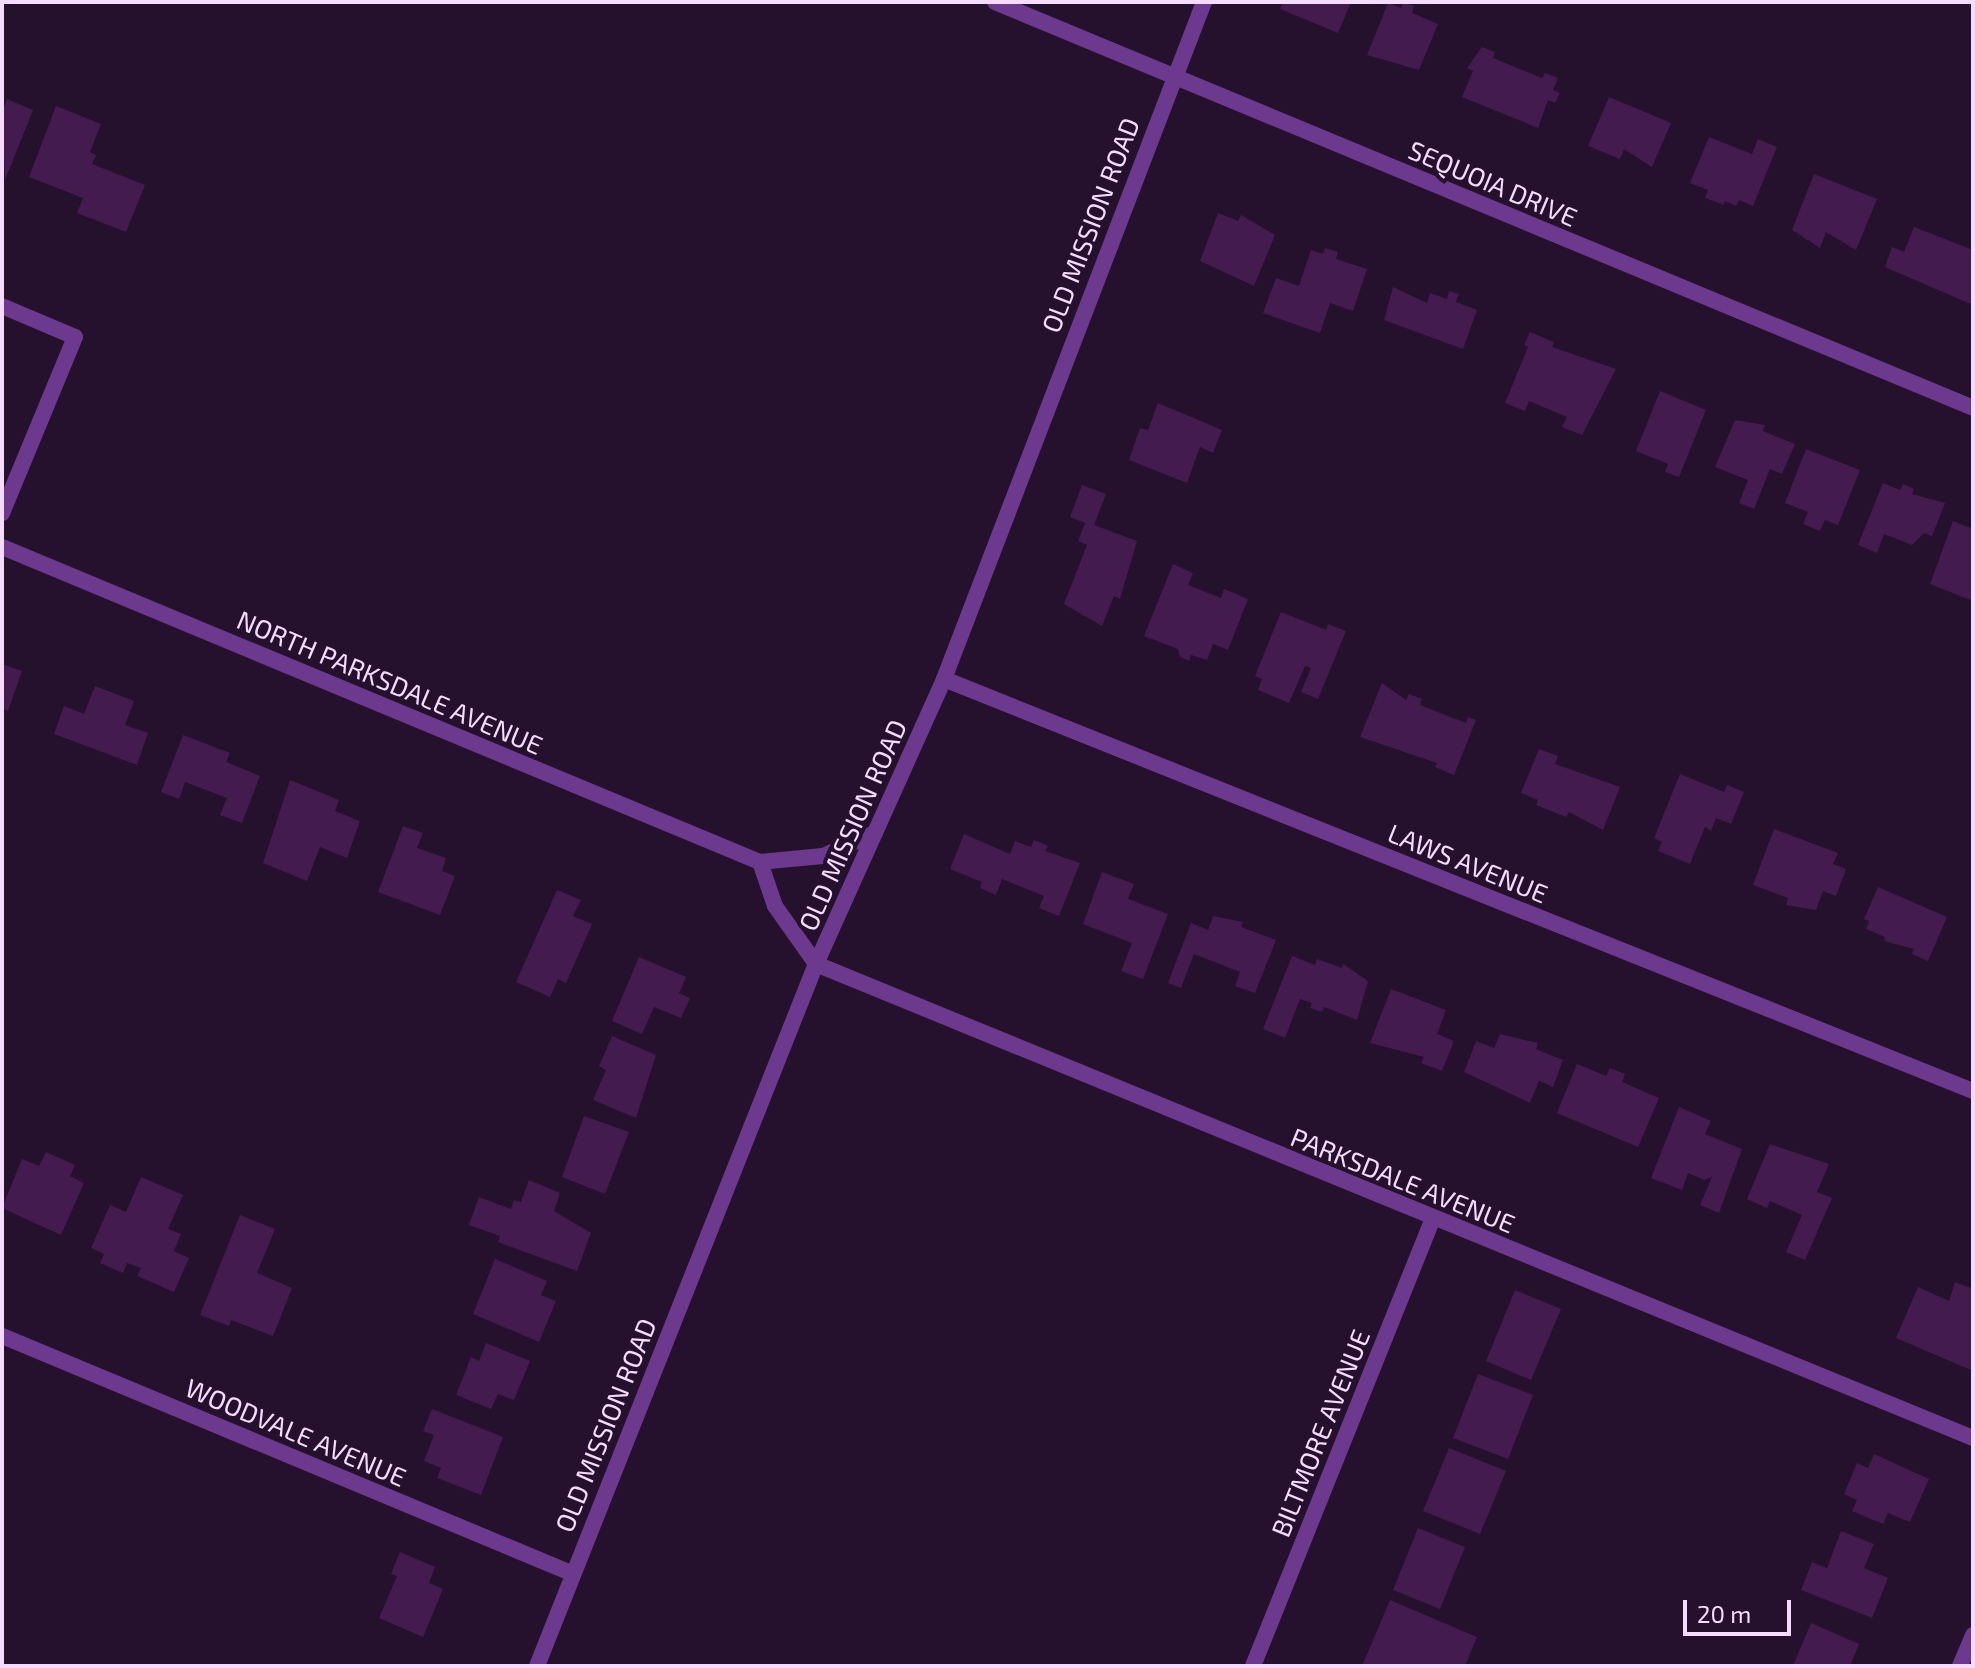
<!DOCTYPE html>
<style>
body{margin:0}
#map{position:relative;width:1975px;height:1668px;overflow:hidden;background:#25102d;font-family:"Exo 2",sans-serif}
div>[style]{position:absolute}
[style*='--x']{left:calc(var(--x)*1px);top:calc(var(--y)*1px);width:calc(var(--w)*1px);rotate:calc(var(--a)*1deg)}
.building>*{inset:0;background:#431b4f}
.minor>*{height:16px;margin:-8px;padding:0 8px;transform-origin:8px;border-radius:8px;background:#6d398e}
span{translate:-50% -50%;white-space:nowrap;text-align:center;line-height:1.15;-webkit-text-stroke:8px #25102d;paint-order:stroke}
.street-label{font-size:26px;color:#f4dbff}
.frame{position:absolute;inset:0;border:4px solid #f4dbff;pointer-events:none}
.scale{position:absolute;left:1683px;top:1600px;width:108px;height:36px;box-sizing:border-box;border:4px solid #f4dbff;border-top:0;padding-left:10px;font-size:24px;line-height:28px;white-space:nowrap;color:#f4dbff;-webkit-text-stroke:6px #25102d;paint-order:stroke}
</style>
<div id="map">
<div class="building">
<div style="clip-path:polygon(1283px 2px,1351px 2px,1338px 33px,1280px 9px)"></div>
<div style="clip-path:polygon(1404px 2px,1414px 6px,1412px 13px,1438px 24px,1419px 70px,1367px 55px,1388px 3px,1401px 8px)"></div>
<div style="clip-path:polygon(1482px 47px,1495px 52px,1493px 58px,1542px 78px,1545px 73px,1558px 78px,1553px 90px,1560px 93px,1555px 103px,1548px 100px,1538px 128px,1462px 97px,1473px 71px,1467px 68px)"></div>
<div style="clip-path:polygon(1609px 97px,1671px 123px,1652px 167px,1624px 149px,1620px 159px,1588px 146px)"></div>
<div style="clip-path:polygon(7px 99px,33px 110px,5px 180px,2px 113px)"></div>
<div style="clip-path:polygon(56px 106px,101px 124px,90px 152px,96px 155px,92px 164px,145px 185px,126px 232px,77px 213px,83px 198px,29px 177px)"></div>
<div style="clip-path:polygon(1709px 137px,1752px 154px,1758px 139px,1777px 147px,1753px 206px,1739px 200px,1736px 206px,1725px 201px,1724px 205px,1705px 198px,1708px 190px,1690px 183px)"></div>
<div style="clip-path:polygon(1814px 174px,1877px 199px,1856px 250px,1826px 232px,1820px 248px,1792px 230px)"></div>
<div style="clip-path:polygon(1218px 213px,1238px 221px,1241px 215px,1275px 235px,1254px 286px,1200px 261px)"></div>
<div style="clip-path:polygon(1914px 227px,1973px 250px,1973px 305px,1885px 267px,1892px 247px,1904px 252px)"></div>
<div style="clip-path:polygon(1325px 248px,1338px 252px,1336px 259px,1367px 269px,1353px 311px,1330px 303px,1320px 333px,1263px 313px,1276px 278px,1299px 286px,1311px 250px,1323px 254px)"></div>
<div style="clip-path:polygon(1393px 287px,1427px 303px,1430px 293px,1447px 299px,1449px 291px,1459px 294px,1456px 302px,1477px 310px,1463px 349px,1384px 320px)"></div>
<div style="clip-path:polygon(1530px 332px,1554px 342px,1552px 347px,1616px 369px,1582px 435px,1562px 427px,1567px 417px,1529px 401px,1525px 411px,1505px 403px,1528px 347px,1524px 345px)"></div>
<div style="clip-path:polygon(1660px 391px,1706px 410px,1679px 477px,1665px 472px,1668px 464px,1636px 451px)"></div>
<div style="clip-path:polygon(1158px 403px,1222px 430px,1213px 453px,1200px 447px,1187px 483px,1129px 460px,1140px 428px,1148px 430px)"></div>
<div style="clip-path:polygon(1735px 420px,1765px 425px,1763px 431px,1795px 444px,1782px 474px,1770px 469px,1754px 509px,1739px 503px,1748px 480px,1715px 467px)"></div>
<div style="clip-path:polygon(1806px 449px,1860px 470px,1838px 525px,1825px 520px,1820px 531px,1803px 524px,1808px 512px,1785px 503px)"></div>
<div style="clip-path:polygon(1883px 483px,1900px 490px,1903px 484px,1914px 489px,1912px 494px,1945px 503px,1932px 536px,1924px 533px,1912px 545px,1884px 534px,1877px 553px,1858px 545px)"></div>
<div style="clip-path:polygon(1082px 485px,1106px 494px,1094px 525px,1137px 541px,1120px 599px,1114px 596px,1102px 626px,1064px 604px,1087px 545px,1078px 541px,1085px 523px,1070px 517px)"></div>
<div style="clip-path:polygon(1953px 521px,1973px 529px,1973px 601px,1930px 584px)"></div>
<div style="clip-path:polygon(1173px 564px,1193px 573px,1188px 585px,1221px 598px,1224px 589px,1248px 599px,1228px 650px,1213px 644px,1207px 660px,1191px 655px,1189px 661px,1180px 657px,1178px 649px,1144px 636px)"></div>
<div style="clip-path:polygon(1281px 612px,1326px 630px,1328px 624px,1346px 631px,1318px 699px,1301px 692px,1311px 668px,1305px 666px,1289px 703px,1258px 690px,1262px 679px,1255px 676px)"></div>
<div style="clip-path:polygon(2px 664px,22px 671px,8px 711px,2px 708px)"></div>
<div style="clip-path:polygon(1382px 683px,1406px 700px,1409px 694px,1422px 699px,1420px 705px,1466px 723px,1468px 717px,1476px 720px,1454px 775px,1435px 767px,1437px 763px,1360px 737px)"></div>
<div style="clip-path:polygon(95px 686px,134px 701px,125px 725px,148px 733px,137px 765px,54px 734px,64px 706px,84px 714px)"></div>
<div style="clip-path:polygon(183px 735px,230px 753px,226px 762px,260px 776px,242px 823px,220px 815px,227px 798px,185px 782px,179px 799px,161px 792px)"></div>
<div style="clip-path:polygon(1539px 749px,1558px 756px,1555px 764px,1620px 787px,1603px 830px,1569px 812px,1566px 817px,1536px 805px,1538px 800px,1521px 793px)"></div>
<div style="clip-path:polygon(1680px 774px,1724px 792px,1727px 785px,1744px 792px,1731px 824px,1716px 818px,1711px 831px,1705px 827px,1690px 864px,1658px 851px,1662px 842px,1654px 838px)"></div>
<div style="clip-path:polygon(290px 780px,339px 800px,335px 811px,360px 821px,347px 858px,320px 847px,307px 881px,263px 863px)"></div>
<div style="clip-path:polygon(403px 826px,423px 833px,417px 848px,446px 858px,442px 871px,455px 876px,440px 915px,378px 892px)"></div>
<div style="clip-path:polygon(1774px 829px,1838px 853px,1833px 864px,1846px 869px,1836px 896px,1823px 891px,1816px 910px,1786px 905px,1788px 898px,1753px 885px)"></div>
<div style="clip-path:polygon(964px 834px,1010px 854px,1015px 841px,1031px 847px,1034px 840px,1048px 846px,1045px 851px,1080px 863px,1059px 916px,1039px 908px,1044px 896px,1002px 879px,996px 895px,980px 888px,982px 882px,950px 869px)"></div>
<div style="clip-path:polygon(1102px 872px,1134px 884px,1128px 899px,1168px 914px,1143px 979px,1121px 971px,1132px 943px,1083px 924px)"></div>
<div style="clip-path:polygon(1878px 887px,1947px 917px,1928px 961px,1912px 954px,1914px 949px,1884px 941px,1885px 937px,1866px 929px,1869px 921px,1864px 919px)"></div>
<div style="clip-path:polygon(557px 890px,581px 900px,573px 916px,592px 924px,566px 983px,558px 979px,550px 997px,516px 982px)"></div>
<div style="clip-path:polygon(1213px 916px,1243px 922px,1241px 927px,1276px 940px,1255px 993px,1235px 986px,1240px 972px,1194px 954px,1181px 988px,1168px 983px,1191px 923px,1208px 930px)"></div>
<div style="clip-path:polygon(1292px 956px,1315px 965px,1317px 959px,1342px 968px,1343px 964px,1368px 981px,1357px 1020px,1324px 1007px,1322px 1012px,1310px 1008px,1312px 1003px,1300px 999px,1285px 1038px,1263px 1029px)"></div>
<div style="clip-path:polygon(639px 957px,686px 977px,679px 993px,690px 998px,681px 1018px,654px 1007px,642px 1034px,612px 1021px)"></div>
<div style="clip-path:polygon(1391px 989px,1446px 1010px,1437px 1034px,1454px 1041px,1442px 1071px,1421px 1063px,1424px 1057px,1370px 1043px)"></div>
<div style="clip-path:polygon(1500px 1034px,1538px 1043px,1536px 1049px,1563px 1060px,1553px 1087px,1539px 1081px,1530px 1103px,1464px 1072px,1476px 1041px,1494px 1048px)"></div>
<div style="clip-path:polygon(612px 1036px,656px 1055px,636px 1118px,593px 1100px,606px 1070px,599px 1066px)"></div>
<div style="clip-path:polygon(1577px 1064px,1606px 1076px,1610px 1068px,1625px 1074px,1622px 1082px,1659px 1098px,1638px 1147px,1557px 1113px)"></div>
<div style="clip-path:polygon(1679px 1107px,1711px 1121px,1705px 1134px,1742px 1149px,1719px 1213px,1700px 1205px,1712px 1177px,1704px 1180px,1688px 1173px,1682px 1190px,1651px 1178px)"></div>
<div style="clip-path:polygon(584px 1116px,629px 1132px,605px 1194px,562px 1177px)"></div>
<div style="clip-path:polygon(1770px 1144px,1829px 1164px,1817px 1192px,1832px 1198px,1805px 1260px,1786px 1252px,1802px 1215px,1770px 1201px,1767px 1208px,1747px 1199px)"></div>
<div style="clip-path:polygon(46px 1152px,75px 1165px,70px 1176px,84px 1183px,61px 1235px,2px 1208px,22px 1159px,39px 1166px)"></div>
<div style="clip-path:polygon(141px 1177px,183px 1195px,168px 1229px,181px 1234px,174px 1251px,189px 1258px,174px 1292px,137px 1276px,141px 1268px,127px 1263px,123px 1273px,100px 1263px,104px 1254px,91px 1248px,110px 1205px,126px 1212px)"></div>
<div style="clip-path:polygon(529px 1180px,560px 1193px,554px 1211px,591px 1233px,577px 1271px,498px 1242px,500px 1236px,469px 1225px,479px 1197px,511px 1209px,514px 1200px,521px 1202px)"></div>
<div style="clip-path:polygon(240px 1215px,275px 1229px,257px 1273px,292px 1288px,273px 1336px,231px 1320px,229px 1326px,200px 1315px)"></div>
<div style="clip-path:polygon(495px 1259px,547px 1281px,541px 1295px,556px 1301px,539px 1342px,473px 1314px)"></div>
<div style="clip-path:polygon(1955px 1282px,1973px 1289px,1971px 1370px,1896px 1338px,1918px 1287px,1949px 1301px)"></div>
<div style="clip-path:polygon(1515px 1290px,1561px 1309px,1531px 1380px,1486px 1361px)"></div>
<div style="clip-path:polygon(486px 1343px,530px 1361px,514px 1400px,498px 1394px,491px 1409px,456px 1395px,471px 1357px,479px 1361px)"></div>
<div style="clip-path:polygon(1478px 1374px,1533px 1395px,1508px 1459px,1453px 1438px)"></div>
<div style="clip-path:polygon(432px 1409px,503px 1437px,481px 1495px,437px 1478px,441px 1468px,424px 1461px,434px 1435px,423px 1431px)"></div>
<div style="clip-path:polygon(1449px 1448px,1506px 1471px,1480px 1534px,1423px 1511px)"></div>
<div style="clip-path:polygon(1874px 1454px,1929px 1479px,1910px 1522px,1888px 1513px,1883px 1524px,1852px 1511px,1857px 1500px,1844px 1494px,1857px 1463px,1868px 1468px)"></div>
<div style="clip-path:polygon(1418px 1528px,1465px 1547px,1440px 1609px,1393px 1590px)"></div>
<div style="clip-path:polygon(1841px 1531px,1874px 1544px,1864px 1568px,1888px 1578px,1872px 1618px,1801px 1590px,1812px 1562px,1827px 1568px)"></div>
<div style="clip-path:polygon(400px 1552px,435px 1567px,429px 1583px,443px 1589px,423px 1637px,379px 1618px,397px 1576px,391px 1574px)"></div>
<div style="clip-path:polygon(1390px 1600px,1477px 1637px,1465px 1666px,1362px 1666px)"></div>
<div style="clip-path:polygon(1811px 1623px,1859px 1644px,1850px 1666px,1793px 1666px)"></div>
</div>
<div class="minor">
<div style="--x:995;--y:2;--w:1059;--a:22.54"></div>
<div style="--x:2;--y:306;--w:79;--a:23"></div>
<div style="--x:75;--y:337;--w:191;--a:112.5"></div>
<div style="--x:2;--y:547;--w:821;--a:22.57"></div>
<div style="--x:760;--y:862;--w:46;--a:71.2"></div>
<div style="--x:775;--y:906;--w:71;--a:54.7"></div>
<div style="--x:944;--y:679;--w:1108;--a:21.82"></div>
<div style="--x:760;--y:862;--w:63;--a:-5.4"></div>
<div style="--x:823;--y:856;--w:57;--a:-23.9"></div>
<div style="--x:816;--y:964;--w:1250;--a:22.28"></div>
<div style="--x:2;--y:1336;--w:616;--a:22.61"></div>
<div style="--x:537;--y:1666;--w:755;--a:-68.33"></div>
<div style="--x:816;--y:964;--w:312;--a:-65.8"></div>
<div style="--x:944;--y:679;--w:725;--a:-68.99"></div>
<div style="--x:1253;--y:1666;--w:482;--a:-68.1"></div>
<div style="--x:1960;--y:1666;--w:34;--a:-67"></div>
</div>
<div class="street-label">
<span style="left:1493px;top:183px;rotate:23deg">SEQUOIA DRIVE</span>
<span style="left:1090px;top:225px;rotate:-69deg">OLD MISSION ROAD</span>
<span style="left:390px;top:682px;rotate:23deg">NORTH PARKSDALE AVENUE</span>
<span style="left:852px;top:825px;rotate:-66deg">OLD MISSION ROAD</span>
<span style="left:1468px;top:863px;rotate:22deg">LAWS AVENUE</span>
<span style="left:1403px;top:1180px;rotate:22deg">PARKSDALE AVENUE</span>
<span style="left:605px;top:1425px;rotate:-68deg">OLD MISSION ROAD</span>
<span style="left:296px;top:1432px;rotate:23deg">WOODVALE AVENUE</span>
<span style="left:1320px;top:1433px;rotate:-68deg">BILTMORE AVENUE</span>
</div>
<div class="frame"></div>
<div class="scale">20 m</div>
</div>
